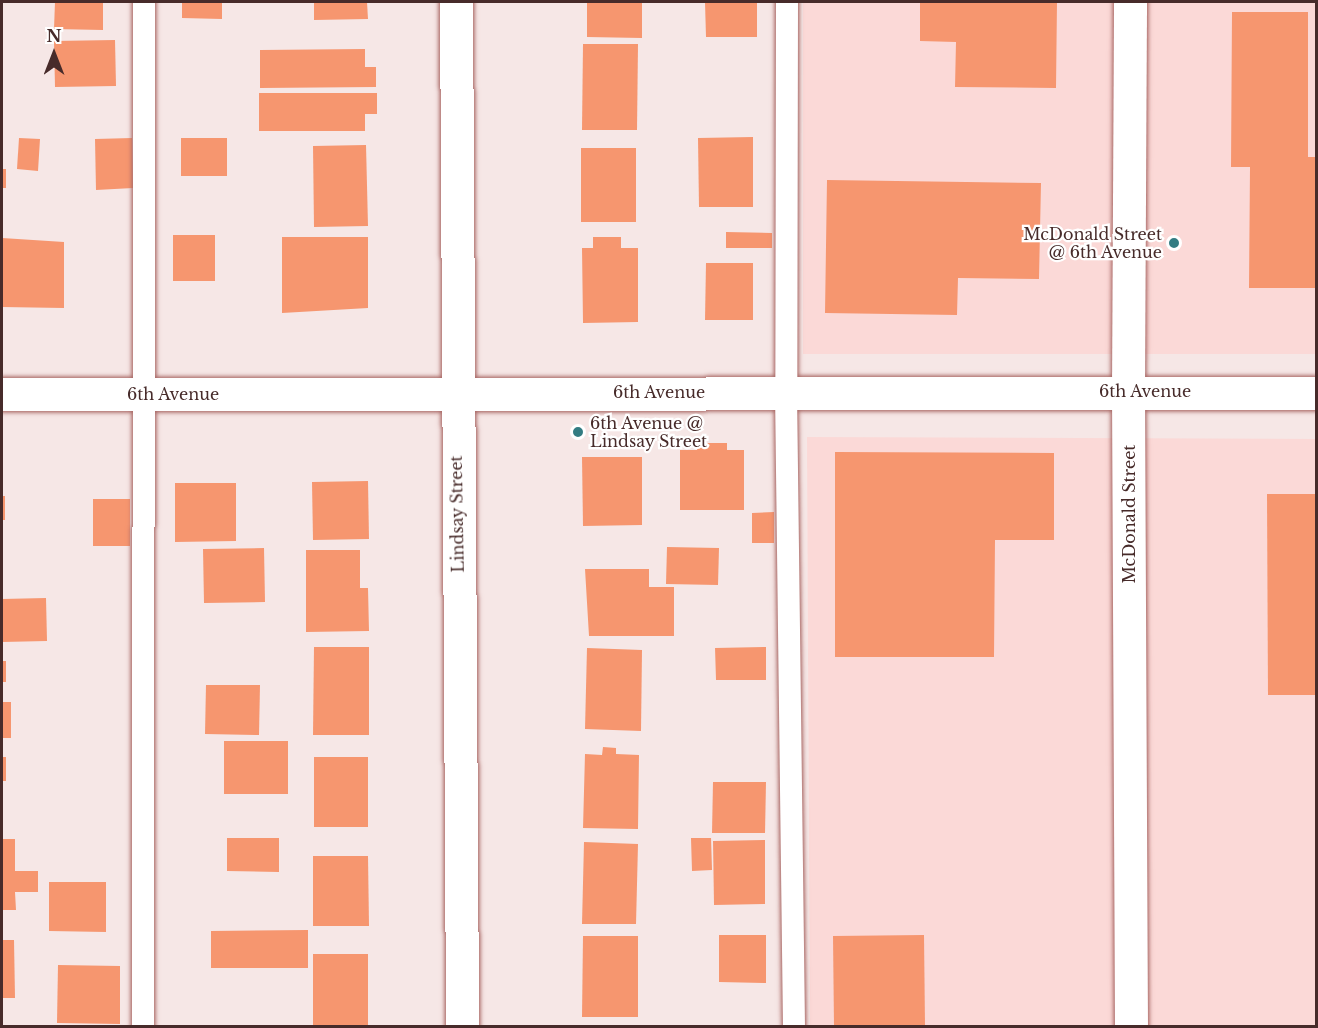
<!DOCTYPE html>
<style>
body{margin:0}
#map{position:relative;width:1318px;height:1028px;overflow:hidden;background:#f6e7e6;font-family:"Libre Baskerville",serif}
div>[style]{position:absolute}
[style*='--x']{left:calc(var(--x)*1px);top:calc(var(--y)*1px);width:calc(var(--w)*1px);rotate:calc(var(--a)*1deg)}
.built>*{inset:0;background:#fbd9d7}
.building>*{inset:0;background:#f6966f}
.roads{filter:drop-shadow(0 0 2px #a96865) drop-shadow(0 0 2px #a96865)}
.lane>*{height:22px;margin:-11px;padding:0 11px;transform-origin:11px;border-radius:11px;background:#fff}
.street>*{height:33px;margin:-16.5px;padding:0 16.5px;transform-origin:16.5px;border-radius:16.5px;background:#fff}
.secondary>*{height:33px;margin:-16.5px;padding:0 16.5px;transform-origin:16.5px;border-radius:16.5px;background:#fff}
.dots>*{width:16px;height:16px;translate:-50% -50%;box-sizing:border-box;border:3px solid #fff;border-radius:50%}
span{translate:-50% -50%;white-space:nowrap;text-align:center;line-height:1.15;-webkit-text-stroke:4.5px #fff;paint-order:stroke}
.poi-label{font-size:16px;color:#472b2a}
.right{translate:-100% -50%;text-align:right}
.left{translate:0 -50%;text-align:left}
.street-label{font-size:16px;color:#472b2a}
.frame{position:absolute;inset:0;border:3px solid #472b2a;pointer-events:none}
.north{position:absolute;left:24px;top:24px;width:60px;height:60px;-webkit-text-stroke:4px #fff;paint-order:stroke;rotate:0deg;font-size:16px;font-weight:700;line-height:24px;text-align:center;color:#472b2a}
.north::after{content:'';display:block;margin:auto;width:21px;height:27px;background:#472b2a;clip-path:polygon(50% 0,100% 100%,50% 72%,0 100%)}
</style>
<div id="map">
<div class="built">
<div style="clip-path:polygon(803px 2px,1316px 2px,1316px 354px,803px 354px)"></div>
<div style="clip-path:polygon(807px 437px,1316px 439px,1316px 1026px,810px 1026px)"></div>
</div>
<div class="building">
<div style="clip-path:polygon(55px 2px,103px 2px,103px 30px,54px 29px)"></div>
<div style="clip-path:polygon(182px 2px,222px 2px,222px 19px,182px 18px)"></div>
<div style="clip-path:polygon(314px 2px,367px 2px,368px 19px,314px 20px)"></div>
<div style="clip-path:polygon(587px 2px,642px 2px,642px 38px,587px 37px)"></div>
<div style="clip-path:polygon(705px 2px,757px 2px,757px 37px,706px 37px)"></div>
<div style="clip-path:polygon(920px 2px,1057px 2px,1056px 88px,955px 87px,956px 42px,920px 41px)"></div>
<div style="clip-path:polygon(1232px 12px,1308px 12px,1308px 157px,1316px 157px,1316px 288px,1249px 288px,1250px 167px,1231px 167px)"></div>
<div style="clip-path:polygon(115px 40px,116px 86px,55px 87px,54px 41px)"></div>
<div style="clip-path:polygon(583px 44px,638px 44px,637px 130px,582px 130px)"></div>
<div style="clip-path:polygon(365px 49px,365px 67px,376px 67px,376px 87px,260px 88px,260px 50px)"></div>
<div style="clip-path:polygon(259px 93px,377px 93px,377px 114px,365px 114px,365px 131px,259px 131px)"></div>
<div style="clip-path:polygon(753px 137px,753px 207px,699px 207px,698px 138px)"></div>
<div style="clip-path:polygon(19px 138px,40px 139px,38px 171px,17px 169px)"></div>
<div style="clip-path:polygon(132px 138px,133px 188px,96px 190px,95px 139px)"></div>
<div style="clip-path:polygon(181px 138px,227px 138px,227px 176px,181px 176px)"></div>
<div style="clip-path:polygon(366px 145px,368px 226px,314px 227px,313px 146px)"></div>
<div style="clip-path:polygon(581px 148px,636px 148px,636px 222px,581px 222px)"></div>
<div style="clip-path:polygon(2px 169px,6px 169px,6px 188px,2px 188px)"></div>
<div style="clip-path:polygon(827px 180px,1041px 183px,1039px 279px,958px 278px,957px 315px,825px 313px)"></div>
<div style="clip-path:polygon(726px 232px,772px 233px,772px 248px,726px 248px)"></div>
<div style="clip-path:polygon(173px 235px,215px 235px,215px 281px,173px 281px)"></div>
<div style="clip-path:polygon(282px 237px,368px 237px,368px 308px,282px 313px)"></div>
<div style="clip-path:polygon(593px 237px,621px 237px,621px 248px,638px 248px,638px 322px,583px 323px,582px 248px,593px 248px)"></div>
<div style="clip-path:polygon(2px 238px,64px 242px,64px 308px,2px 307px)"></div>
<div style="clip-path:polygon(706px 263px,753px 263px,753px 320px,705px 320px)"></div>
<div style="clip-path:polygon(697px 443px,727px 443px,727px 450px,744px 450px,744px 510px,680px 510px,680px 450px,697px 450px)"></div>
<div style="clip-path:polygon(835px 452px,1054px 453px,1054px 540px,995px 540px,994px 657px,835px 657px)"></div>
<div style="clip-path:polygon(582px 457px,642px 457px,642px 525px,583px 526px)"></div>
<div style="clip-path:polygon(368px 481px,369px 539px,313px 540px,312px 482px)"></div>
<div style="clip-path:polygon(175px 483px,236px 483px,236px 541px,175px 542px)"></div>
<div style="clip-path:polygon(1267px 494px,1316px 494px,1316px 695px,1268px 695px)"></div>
<div style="clip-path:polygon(2px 496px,5px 496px,5px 520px,2px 520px)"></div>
<div style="clip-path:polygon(93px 499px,130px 499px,130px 546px,93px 546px)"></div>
<div style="clip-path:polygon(774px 512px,774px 543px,752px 543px,752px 513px)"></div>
<div style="clip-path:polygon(667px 547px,719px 548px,718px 585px,666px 584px)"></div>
<div style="clip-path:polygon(264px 548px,265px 602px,204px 603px,203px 549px)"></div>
<div style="clip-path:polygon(306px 550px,360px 550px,360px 588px,368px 588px,369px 631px,306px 632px)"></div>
<div style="clip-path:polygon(585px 569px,649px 569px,649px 587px,674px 587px,674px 636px,589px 636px)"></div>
<div style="clip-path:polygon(46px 598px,47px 641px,2px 642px,2px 599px)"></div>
<div style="clip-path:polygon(314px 647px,369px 647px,369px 735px,313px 735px)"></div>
<div style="clip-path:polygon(766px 647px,766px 680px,716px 680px,715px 648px)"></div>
<div style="clip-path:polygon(587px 648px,642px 650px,641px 731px,585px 729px)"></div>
<div style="clip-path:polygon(2px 661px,6px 661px,6px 682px,2px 682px)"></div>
<div style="clip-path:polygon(206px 685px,260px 685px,259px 735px,205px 734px)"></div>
<div style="clip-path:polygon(2px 702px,11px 702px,11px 738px,2px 738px)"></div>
<div style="clip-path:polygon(224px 741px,288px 741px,288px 794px,224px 794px)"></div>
<div style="clip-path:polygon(603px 747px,616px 748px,616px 754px,639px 755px,638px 829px,583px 828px,585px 754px,602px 755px)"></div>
<div style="clip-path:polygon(2px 757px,6px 757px,6px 781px,2px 781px)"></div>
<div style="clip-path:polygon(314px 757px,368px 757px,368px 827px,314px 827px)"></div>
<div style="clip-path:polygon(713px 782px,766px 782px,765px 833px,712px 833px)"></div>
<div style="clip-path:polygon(227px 838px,279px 838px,279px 872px,227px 871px)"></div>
<div style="clip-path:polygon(691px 838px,711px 838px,712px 870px,692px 871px)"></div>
<div style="clip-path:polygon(2px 839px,15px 839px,15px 871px,38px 871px,38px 892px,15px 892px,16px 910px,2px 910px)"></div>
<div style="clip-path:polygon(765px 840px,765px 904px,714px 905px,713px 841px)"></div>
<div style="clip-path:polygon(584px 842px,638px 844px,636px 924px,582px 924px)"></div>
<div style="clip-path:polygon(313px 856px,368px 856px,369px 926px,313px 926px)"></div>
<div style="clip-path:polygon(49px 882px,106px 882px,106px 932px,49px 931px)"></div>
<div style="clip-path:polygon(308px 930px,308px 968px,211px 968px,211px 931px)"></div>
<div style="clip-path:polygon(719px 935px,766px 935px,766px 983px,719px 982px)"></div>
<div style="clip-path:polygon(924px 935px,925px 1026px,834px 1026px,833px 936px)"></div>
<div style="clip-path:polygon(583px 936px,638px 936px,638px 1017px,582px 1017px)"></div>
<div style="clip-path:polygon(2px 940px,14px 940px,15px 998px,2px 998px)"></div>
<div style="clip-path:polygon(313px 954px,368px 954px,368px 1026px,313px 1025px)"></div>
<div style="clip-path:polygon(58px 965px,120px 966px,120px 1024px,57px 1023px)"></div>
</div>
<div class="roads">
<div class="lane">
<div style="--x:787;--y:2;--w:389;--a:90.1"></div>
<div style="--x:786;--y:391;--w:635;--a:89.28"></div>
<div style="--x:143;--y:1026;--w:1024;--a:-89.94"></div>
</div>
<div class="street">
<div style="--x:456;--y:2;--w:1024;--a:89.66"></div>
<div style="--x:1128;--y:391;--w:635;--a:89.73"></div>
</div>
<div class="secondary">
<div style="--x:1128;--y:391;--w:389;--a:-89.7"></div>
<div style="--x:2;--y:394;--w:1314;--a:-0.04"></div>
</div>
</div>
<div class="dots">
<div style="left:1174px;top:243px;background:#337c82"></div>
<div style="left:578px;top:432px;background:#337c82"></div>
</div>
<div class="poi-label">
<span class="right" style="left:1162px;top:243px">McDonald Street<br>@ 6th Avenue</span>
<span class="left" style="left:590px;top:432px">6th Avenue @<br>Lindsay Street</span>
</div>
<div class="street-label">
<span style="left:1145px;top:391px">6th Avenue</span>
<span style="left:659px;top:392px">6th Avenue</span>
<span style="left:173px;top:394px">6th Avenue</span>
<span style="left:457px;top:514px;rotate:-91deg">Lindsay Street</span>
<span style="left:1129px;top:514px;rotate:-90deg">McDonald Street</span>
</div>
<div class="frame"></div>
<div class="north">N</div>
</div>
